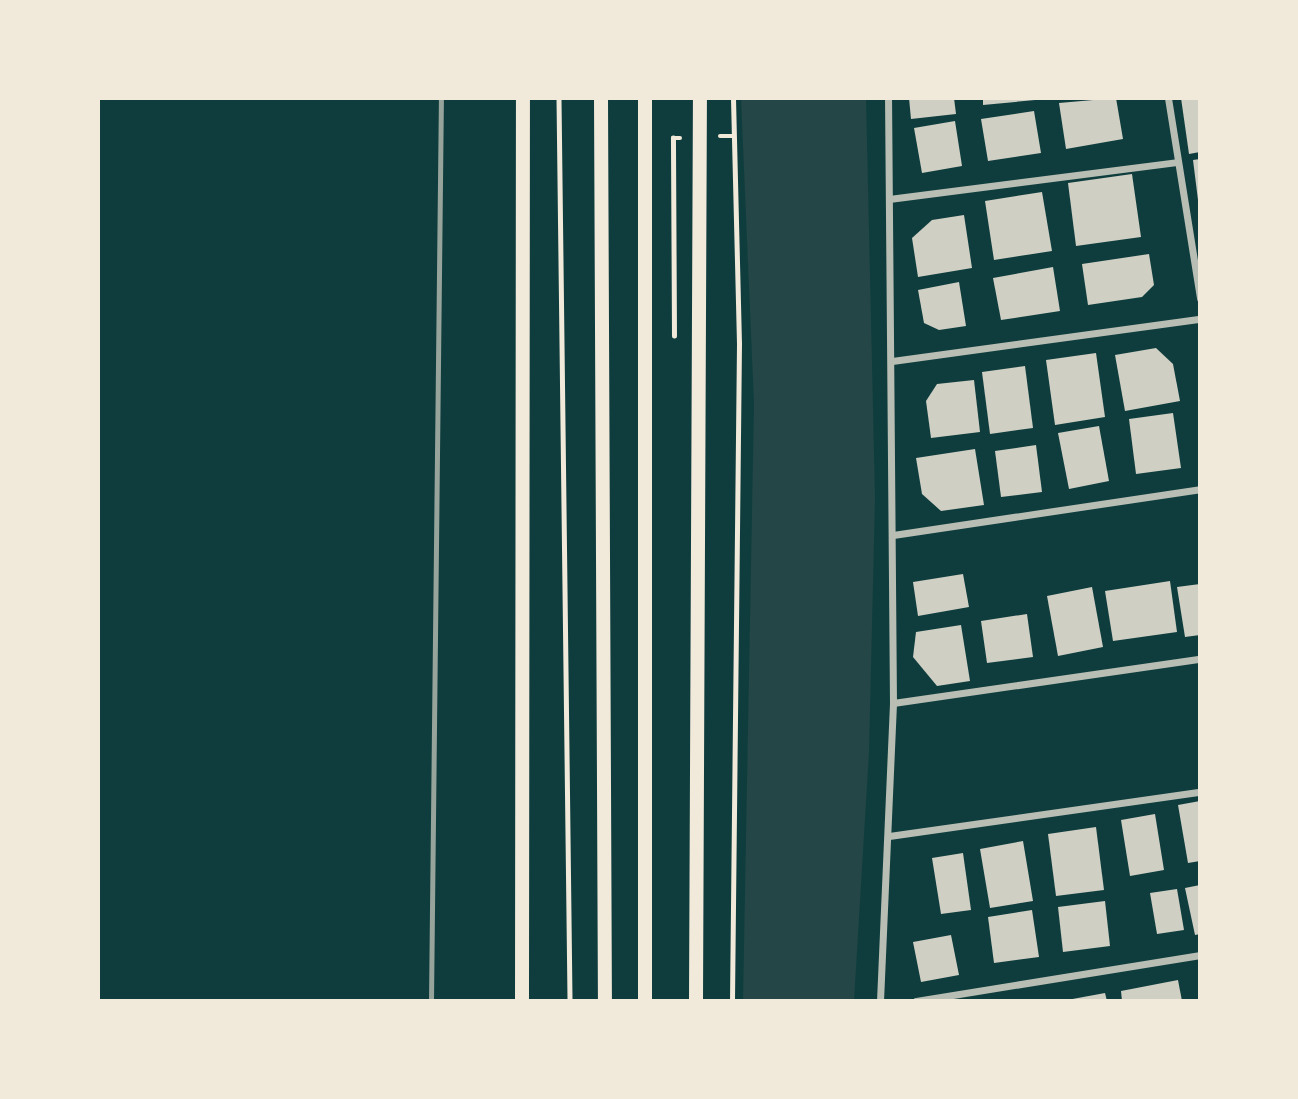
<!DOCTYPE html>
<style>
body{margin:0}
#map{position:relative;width:1298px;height:1099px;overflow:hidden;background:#0f3d3e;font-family:Arial,sans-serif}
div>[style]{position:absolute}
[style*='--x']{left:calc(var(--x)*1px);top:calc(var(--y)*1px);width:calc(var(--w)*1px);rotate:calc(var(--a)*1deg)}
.green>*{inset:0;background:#244646}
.building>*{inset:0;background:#cfcfc3}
.path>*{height:4.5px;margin:-2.25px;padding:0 2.25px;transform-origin:2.25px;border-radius:2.25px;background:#f1e9da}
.minor>*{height:7px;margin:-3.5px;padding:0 3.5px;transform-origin:3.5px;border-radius:3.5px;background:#b8beb3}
.secondary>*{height:14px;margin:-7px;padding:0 7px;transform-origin:7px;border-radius:7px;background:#f1e9da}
.rail>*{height:5px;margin:-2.5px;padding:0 2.5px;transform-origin:2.5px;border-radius:2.5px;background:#97a49c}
span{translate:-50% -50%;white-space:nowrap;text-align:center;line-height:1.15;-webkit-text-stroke:7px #f1e9da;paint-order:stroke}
.frame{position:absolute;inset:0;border:100px solid #f1e9da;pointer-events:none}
</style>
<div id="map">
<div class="green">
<div style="clip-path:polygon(741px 98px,866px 98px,875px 498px,869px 752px,854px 1001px,743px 1001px,754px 404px)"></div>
</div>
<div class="building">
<div style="clip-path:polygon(909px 98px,954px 98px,956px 114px,911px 119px)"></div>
<div style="clip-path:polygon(983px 98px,1034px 98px,1035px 100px,983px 105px)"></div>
<div style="clip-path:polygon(1116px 98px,1123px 139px,1066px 149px,1059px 103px)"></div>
<div style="clip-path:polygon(1181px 98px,1200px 98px,1200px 152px,1189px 154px)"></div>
<div style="clip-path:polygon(1034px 111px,1041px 153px,988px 161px,981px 119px)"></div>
<div style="clip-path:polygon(955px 121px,962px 166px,922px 173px,914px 128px)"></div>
<div style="clip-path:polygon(1200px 159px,1200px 200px,1198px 200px,1193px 160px)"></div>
<div style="clip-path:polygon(1132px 174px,1141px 237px,1076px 246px,1068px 183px)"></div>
<div style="clip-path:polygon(1042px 192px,1052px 251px,994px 260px,985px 201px)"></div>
<div style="clip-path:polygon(964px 215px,972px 268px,918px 277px,912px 238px,932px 220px)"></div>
<div style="clip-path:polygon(1149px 254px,1154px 285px,1142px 297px,1088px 305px,1082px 264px)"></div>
<div style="clip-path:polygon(1053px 267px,1060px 311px,1001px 320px,993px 278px)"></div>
<div style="clip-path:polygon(959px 282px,966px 326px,939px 330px,924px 323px,918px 290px)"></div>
<div style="clip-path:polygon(1156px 348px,1173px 364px,1180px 401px,1125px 411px,1115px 355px)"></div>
<div style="clip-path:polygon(1096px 353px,1105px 417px,1055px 425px,1046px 360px)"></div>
<div style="clip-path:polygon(1025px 366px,1033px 428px,990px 434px,982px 372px)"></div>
<div style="clip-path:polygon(974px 380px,980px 432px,931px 438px,926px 401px,937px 384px)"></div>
<div style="clip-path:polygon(1173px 413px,1181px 468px,1136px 474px,1129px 419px)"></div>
<div style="clip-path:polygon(1099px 426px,1109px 481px,1069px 489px,1058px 433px)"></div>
<div style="clip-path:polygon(1036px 445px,1042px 492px,1001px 497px,995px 451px)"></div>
<div style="clip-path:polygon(975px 449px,984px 505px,941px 511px,922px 494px,916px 458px)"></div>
<div style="clip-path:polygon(963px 574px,969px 607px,918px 616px,913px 582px)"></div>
<div style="clip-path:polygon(1170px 581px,1177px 632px,1113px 641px,1105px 591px)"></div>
<div style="clip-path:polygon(1200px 584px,1200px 635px,1185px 637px,1177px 587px)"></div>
<div style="clip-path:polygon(1092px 587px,1103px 647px,1058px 656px,1047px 596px)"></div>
<div style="clip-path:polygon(1027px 614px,1033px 657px,987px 663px,981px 621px)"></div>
<div style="clip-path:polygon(961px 625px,970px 681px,937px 686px,913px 657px,916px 632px)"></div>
<div style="clip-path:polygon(1200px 801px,1200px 861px,1188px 863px,1178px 805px)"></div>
<div style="clip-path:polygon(1155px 814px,1164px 870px,1130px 876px,1121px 820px)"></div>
<div style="clip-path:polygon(1096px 827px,1104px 890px,1056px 896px,1048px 834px)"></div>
<div style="clip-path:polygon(1023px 841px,1033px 901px,990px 908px,980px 849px)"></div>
<div style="clip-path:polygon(963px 853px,971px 910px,941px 914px,932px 858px)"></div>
<div style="clip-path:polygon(1200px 885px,1200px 934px,1195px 935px,1185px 888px)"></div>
<div style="clip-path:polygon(1177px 889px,1184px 930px,1157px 934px,1150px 893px)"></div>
<div style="clip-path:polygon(1105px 901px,1110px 946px,1063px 952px,1058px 907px)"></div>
<div style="clip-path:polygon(1032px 910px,1039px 957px,994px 963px,988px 917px)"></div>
<div style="clip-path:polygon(951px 935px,959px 975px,921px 982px,913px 942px)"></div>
<div style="clip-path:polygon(1178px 980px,1182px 1001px,1122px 1001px,1121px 991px)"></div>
<div style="clip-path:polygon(1105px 993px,1107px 1001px,1067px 1001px,1067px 1000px)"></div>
</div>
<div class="path">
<div style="--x:559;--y:98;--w:903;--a:89.3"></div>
<div style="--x:720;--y:136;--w:13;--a:0"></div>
<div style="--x:674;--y:336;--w:198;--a:-90.3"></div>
<div style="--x:673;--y:138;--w:7;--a:0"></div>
<div style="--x:732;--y:1001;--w:657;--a:-89.39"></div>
<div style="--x:739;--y:344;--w:246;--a:-91.4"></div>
</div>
<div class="minor">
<div style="--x:1168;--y:98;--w:203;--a:80.9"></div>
<div style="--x:889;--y:199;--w:290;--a:-7.3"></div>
<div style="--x:892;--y:361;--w:311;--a:-7.8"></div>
<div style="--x:893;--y:535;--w:310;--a:-8.5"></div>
<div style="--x:893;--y:703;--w:310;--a:-8.2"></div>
<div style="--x:889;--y:836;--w:314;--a:-8.1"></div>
<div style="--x:880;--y:1001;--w:298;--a:-87.5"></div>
<div style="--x:893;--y:703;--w:605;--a:-90.47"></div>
<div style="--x:916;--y:1001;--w:288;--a:-9.2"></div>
</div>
<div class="secondary">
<div style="--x:601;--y:98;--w:903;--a:89.75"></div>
<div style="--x:522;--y:1001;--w:903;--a:-89.94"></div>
<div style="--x:645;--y:1001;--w:903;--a:-90"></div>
<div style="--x:696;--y:1001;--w:903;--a:-89.75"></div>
</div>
<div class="rail">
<div style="--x:431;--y:1001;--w:903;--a:-89.37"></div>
</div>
<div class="frame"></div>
</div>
